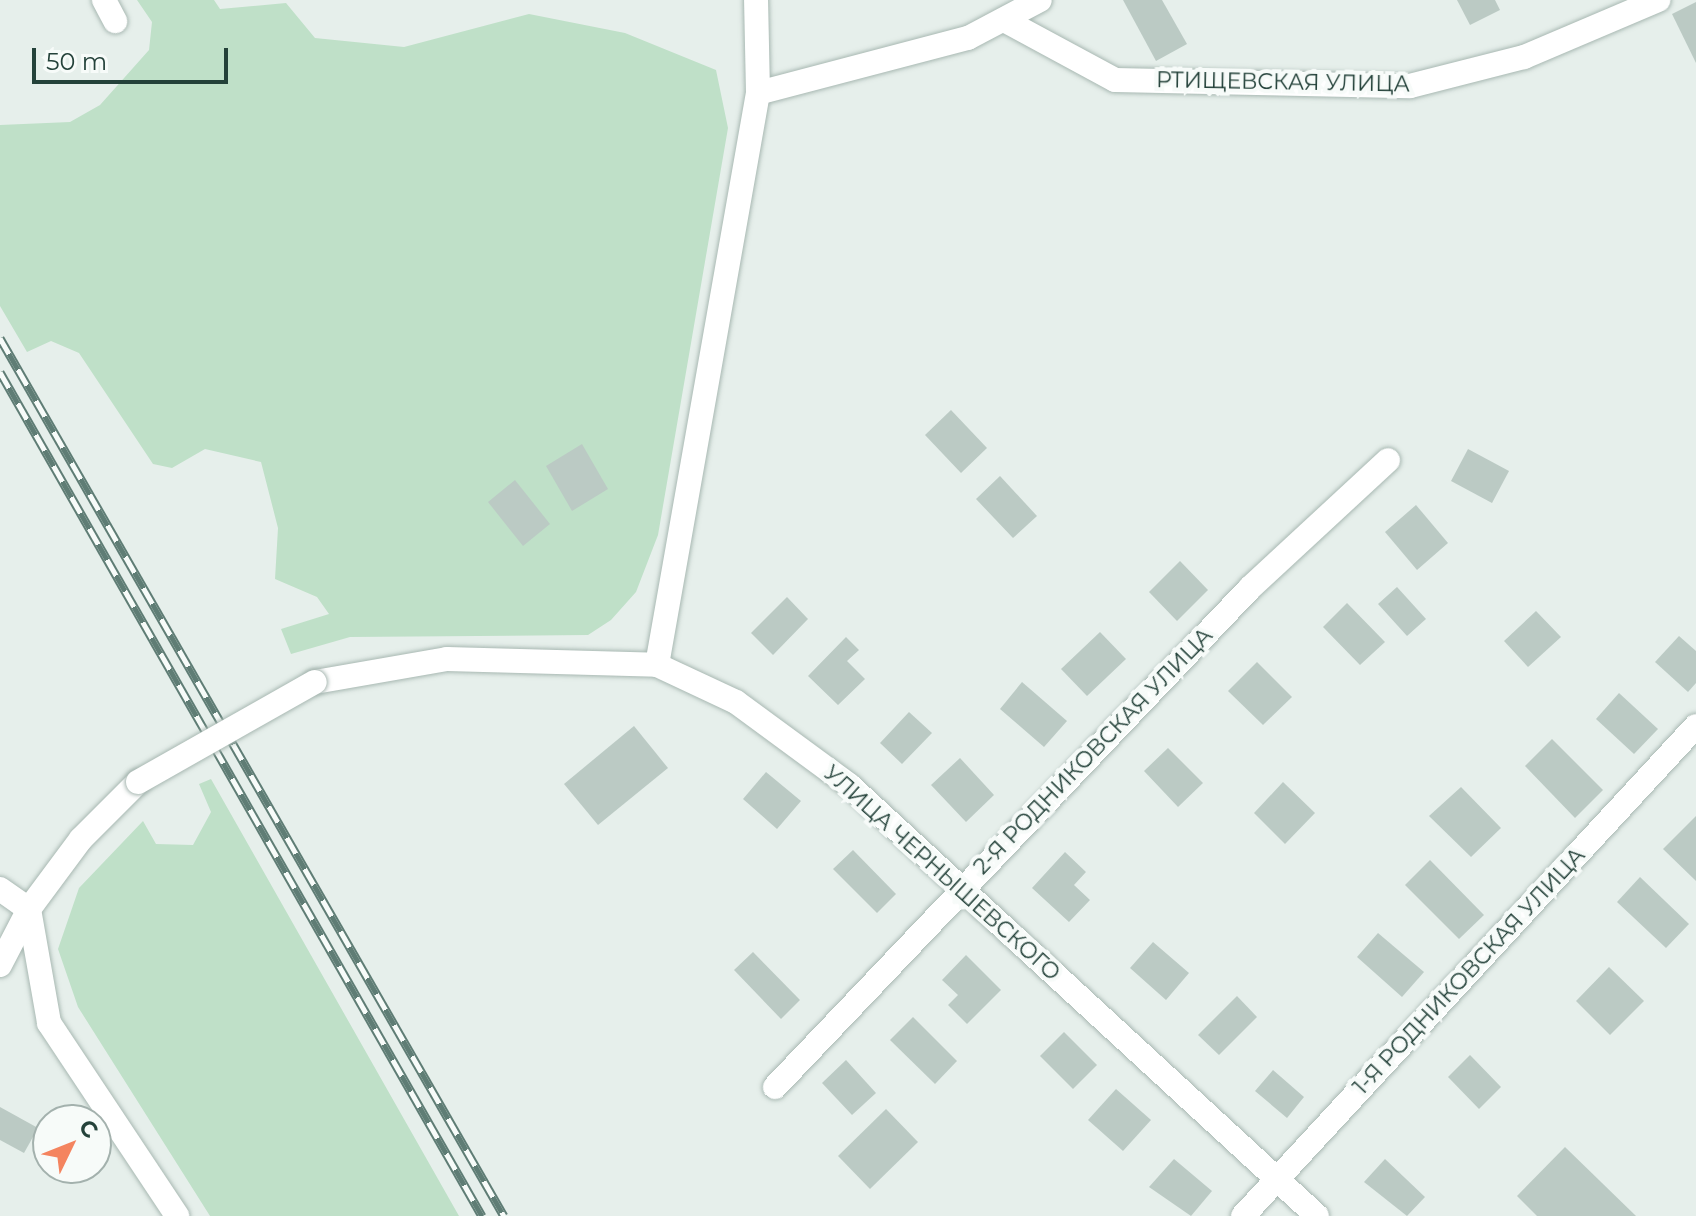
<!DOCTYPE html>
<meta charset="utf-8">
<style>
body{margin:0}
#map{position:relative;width:1696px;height:1216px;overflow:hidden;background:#e6efeb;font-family:Montserrat,sans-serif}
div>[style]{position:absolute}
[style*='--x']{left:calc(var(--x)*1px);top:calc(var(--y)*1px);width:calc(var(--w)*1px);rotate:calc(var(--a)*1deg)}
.green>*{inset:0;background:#bfe0c8}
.building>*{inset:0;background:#bbcac4}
.roads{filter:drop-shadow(0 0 2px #a8b8b2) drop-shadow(0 0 2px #a8b8b2)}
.minor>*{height:24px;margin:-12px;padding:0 12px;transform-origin:12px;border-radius:12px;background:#fff}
.tertiary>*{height:24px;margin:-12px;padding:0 12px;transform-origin:12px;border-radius:12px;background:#fff}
.rail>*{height:9px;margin-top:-4.5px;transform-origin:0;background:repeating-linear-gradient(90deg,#f7fbf9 0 18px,#5f7d75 0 36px);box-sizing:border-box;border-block:2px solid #5f7d75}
.bridges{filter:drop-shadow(0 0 2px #a8b8b2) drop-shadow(0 0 2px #a8b8b2)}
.tertiary-bridge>*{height:24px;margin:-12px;padding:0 12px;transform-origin:12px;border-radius:12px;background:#fff}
span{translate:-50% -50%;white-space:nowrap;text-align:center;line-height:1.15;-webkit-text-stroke:8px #f7fbf9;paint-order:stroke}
.street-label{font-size:22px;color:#24423a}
.north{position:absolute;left:32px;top:1104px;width:80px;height:80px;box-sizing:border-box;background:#f7fbf9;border:2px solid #a3b1ad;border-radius:50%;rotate:47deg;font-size:22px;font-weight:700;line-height:32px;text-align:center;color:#24423a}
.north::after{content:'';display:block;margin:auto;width:28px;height:36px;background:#f4845f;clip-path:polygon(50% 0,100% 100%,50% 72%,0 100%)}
.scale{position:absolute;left:32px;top:48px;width:196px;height:36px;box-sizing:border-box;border:4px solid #24423a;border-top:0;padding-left:10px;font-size:24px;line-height:28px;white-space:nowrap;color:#24423a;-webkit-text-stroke:6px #f7fbf9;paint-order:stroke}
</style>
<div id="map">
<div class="green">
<div style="clip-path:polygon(137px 0,214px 0,220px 9px,286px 3px,315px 38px,404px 47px,529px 14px,625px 33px,716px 70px,728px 128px,658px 535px,636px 592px,611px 620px,588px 635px,350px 637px,291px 654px,281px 629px,329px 614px,317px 597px,275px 579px,278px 528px,261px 462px,205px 449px,172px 468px,153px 464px,79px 353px,51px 341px,27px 352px,0 306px,0 125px,70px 122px,100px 105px,149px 50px,152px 22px)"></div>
<div style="clip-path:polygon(211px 779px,459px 1216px,210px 1216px,78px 1007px,58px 949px,79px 888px,143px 821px,156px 844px,193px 845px,211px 812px,199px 784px)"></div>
</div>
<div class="building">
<div style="clip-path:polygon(1123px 0,1162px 0,1187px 44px,1156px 61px)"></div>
<div style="clip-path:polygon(1457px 0,1495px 0,1500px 10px,1470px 25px)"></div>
<div style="clip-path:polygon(1696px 2px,1696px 63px,1672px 14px)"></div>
<div style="clip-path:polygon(951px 410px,987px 448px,961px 473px,925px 435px)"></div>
<div style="clip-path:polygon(582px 444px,608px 489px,572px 511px,546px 466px)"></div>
<div style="clip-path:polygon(1468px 449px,1509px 471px,1492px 503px,1451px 481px)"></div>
<div style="clip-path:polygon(1000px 476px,1037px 516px,1013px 538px,976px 499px)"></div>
<div style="clip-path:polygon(515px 480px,550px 524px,523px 546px,488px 502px)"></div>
<div style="clip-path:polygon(1416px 505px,1448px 543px,1417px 570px,1385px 532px)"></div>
<div style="clip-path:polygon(1180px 561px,1208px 590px,1177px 621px,1149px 592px)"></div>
<div style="clip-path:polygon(1397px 587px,1426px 619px,1407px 636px,1378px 604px)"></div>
<div style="clip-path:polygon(787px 597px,808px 619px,773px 655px,751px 633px)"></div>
<div style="clip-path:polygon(1347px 603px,1385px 642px,1360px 665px,1323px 627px)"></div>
<div style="clip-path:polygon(1536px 611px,1561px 637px,1528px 667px,1504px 641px)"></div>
<div style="clip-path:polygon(1100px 632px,1126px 659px,1087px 696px,1061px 669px)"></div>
<div style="clip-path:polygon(1679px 636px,1696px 651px,1696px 683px,1688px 692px,1655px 662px)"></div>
<div style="clip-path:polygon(846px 637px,859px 650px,847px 661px,865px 679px,838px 705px,808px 676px)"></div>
<div style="clip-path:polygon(1257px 662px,1292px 697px,1263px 725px,1228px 691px)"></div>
<div style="clip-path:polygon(1022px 682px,1067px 721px,1044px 747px,1000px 709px)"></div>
<div style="clip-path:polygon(1619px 693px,1658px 729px,1634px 754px,1596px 719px)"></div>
<div style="clip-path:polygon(909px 712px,932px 733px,902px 764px,880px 743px)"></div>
<div style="clip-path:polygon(634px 726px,668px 768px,598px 825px,564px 784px)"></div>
<div style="clip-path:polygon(1552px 739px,1603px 790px,1575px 818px,1525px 766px)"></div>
<div style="clip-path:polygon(1168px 748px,1203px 783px,1178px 807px,1144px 771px)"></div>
<div style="clip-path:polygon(960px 758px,994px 795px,966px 822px,931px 785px)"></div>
<div style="clip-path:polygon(766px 772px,801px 801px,777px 829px,743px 799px)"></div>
<div style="clip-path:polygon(1283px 782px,1315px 813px,1285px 844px,1254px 813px)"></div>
<div style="clip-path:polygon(1461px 787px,1501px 828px,1471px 857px,1429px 816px)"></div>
<div style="clip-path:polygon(1696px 816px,1696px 881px,1663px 849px)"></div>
<div style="clip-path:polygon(853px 850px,896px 894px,877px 913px,833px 869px)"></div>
<div style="clip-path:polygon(1065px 852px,1086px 872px,1074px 885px,1090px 900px,1069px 922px,1032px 888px)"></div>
<div style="clip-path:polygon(1430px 860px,1484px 915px,1459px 939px,1405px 885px)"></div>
<div style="clip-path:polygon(1640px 877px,1689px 924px,1666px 948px,1617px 902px)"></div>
<div style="clip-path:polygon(1378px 933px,1424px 972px,1402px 997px,1357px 957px)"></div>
<div style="clip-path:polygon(1153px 942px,1189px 973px,1166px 1000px,1130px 968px)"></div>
<div style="clip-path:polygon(753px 952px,800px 1000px,781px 1019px,734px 970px)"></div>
<div style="clip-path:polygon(966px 955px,1001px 990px,967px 1024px,948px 1005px,958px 995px,942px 980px)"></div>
<div style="clip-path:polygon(1609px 967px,1644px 1001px,1610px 1035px,1576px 1001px)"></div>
<div style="clip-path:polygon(1237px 996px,1257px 1017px,1219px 1055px,1198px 1035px)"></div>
<div style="clip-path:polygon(913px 1017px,957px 1061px,935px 1084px,890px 1040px)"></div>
<div style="clip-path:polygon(1064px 1032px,1097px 1065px,1073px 1089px,1040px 1056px)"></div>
<div style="clip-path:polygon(1470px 1055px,1501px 1087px,1479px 1109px,1448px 1077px)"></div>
<div style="clip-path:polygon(846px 1060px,876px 1093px,852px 1115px,822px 1083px)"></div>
<div style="clip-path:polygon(1273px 1070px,1304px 1097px,1287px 1118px,1255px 1091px)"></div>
<div style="clip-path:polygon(1116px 1089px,1151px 1120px,1123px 1151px,1088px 1120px)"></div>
<div style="clip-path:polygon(0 1107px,38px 1128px,24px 1153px,0 1140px)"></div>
<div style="clip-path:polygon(886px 1109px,918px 1142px,870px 1189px,838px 1156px)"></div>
<div style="clip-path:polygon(1565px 1147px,1636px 1216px,1537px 1216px,1517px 1196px)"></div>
<div style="clip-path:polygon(1174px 1159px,1212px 1191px,1191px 1216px,1149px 1187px)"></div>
<div style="clip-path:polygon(1385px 1159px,1425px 1197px,1407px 1216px,1364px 1182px)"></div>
</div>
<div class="roads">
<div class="minor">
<div style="--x:104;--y:0;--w:24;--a:62"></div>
<div style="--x:1004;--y:20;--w:126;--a:28.4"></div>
<div style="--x:1115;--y:80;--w:295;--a:1.2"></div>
<div style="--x:1410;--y:86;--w:118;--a:-14.3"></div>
<div style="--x:1524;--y:57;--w:146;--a:-23"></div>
<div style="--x:758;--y:93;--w:217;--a:-14.7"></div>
<div style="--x:968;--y:38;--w:81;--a:-27.8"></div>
<div style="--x:657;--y:665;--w:581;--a:-79.99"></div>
<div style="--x:758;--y:93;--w:93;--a:-91.2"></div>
<div style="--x:0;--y:889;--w:35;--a:35"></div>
<div style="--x:775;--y:1087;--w:689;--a:-46.41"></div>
<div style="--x:1250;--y:588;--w:188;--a:-42.8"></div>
<div style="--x:1243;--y:1216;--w:667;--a:-47.25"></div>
</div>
<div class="tertiary">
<div style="--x:315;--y:682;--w:134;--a:-9.9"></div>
<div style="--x:447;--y:659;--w:210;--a:1.6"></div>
<div style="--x:657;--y:665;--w:87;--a:25.1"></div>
<div style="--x:736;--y:702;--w:140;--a:36.3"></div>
<div style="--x:849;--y:785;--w:636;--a:42.64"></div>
<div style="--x:29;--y:909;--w:116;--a:80"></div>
<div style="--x:49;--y:1023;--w:232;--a:56.4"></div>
<div style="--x:0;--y:965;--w:63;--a:-62.6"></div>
<div style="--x:29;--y:909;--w:87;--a:-53.4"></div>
<div style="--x:81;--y:839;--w:81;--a:-45"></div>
</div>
</div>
<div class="rail">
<div style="--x:0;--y:338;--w:1012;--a:60.14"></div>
<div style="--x:0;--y:372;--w:972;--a:60.27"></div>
</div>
<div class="bridges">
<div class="tertiary-bridge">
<div style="--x:138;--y:782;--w:203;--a:-29.5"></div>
</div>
</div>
<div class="street-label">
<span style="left:1283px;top:82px;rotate:1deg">РТИЩЕВСКАЯ УЛИЦА</span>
<span style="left:1093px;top:751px;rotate:-46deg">2-Я РОДНИКОВСКАЯ УЛИЦА</span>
<span style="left:942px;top:873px;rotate:42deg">УЛИЦА ЧЕРНЫШЕВСКОГО</span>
<span style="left:1469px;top:971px;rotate:-47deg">1-Я РОДНИКОВСКАЯ УЛИЦА</span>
</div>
<div class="north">С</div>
<div class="scale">50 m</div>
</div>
